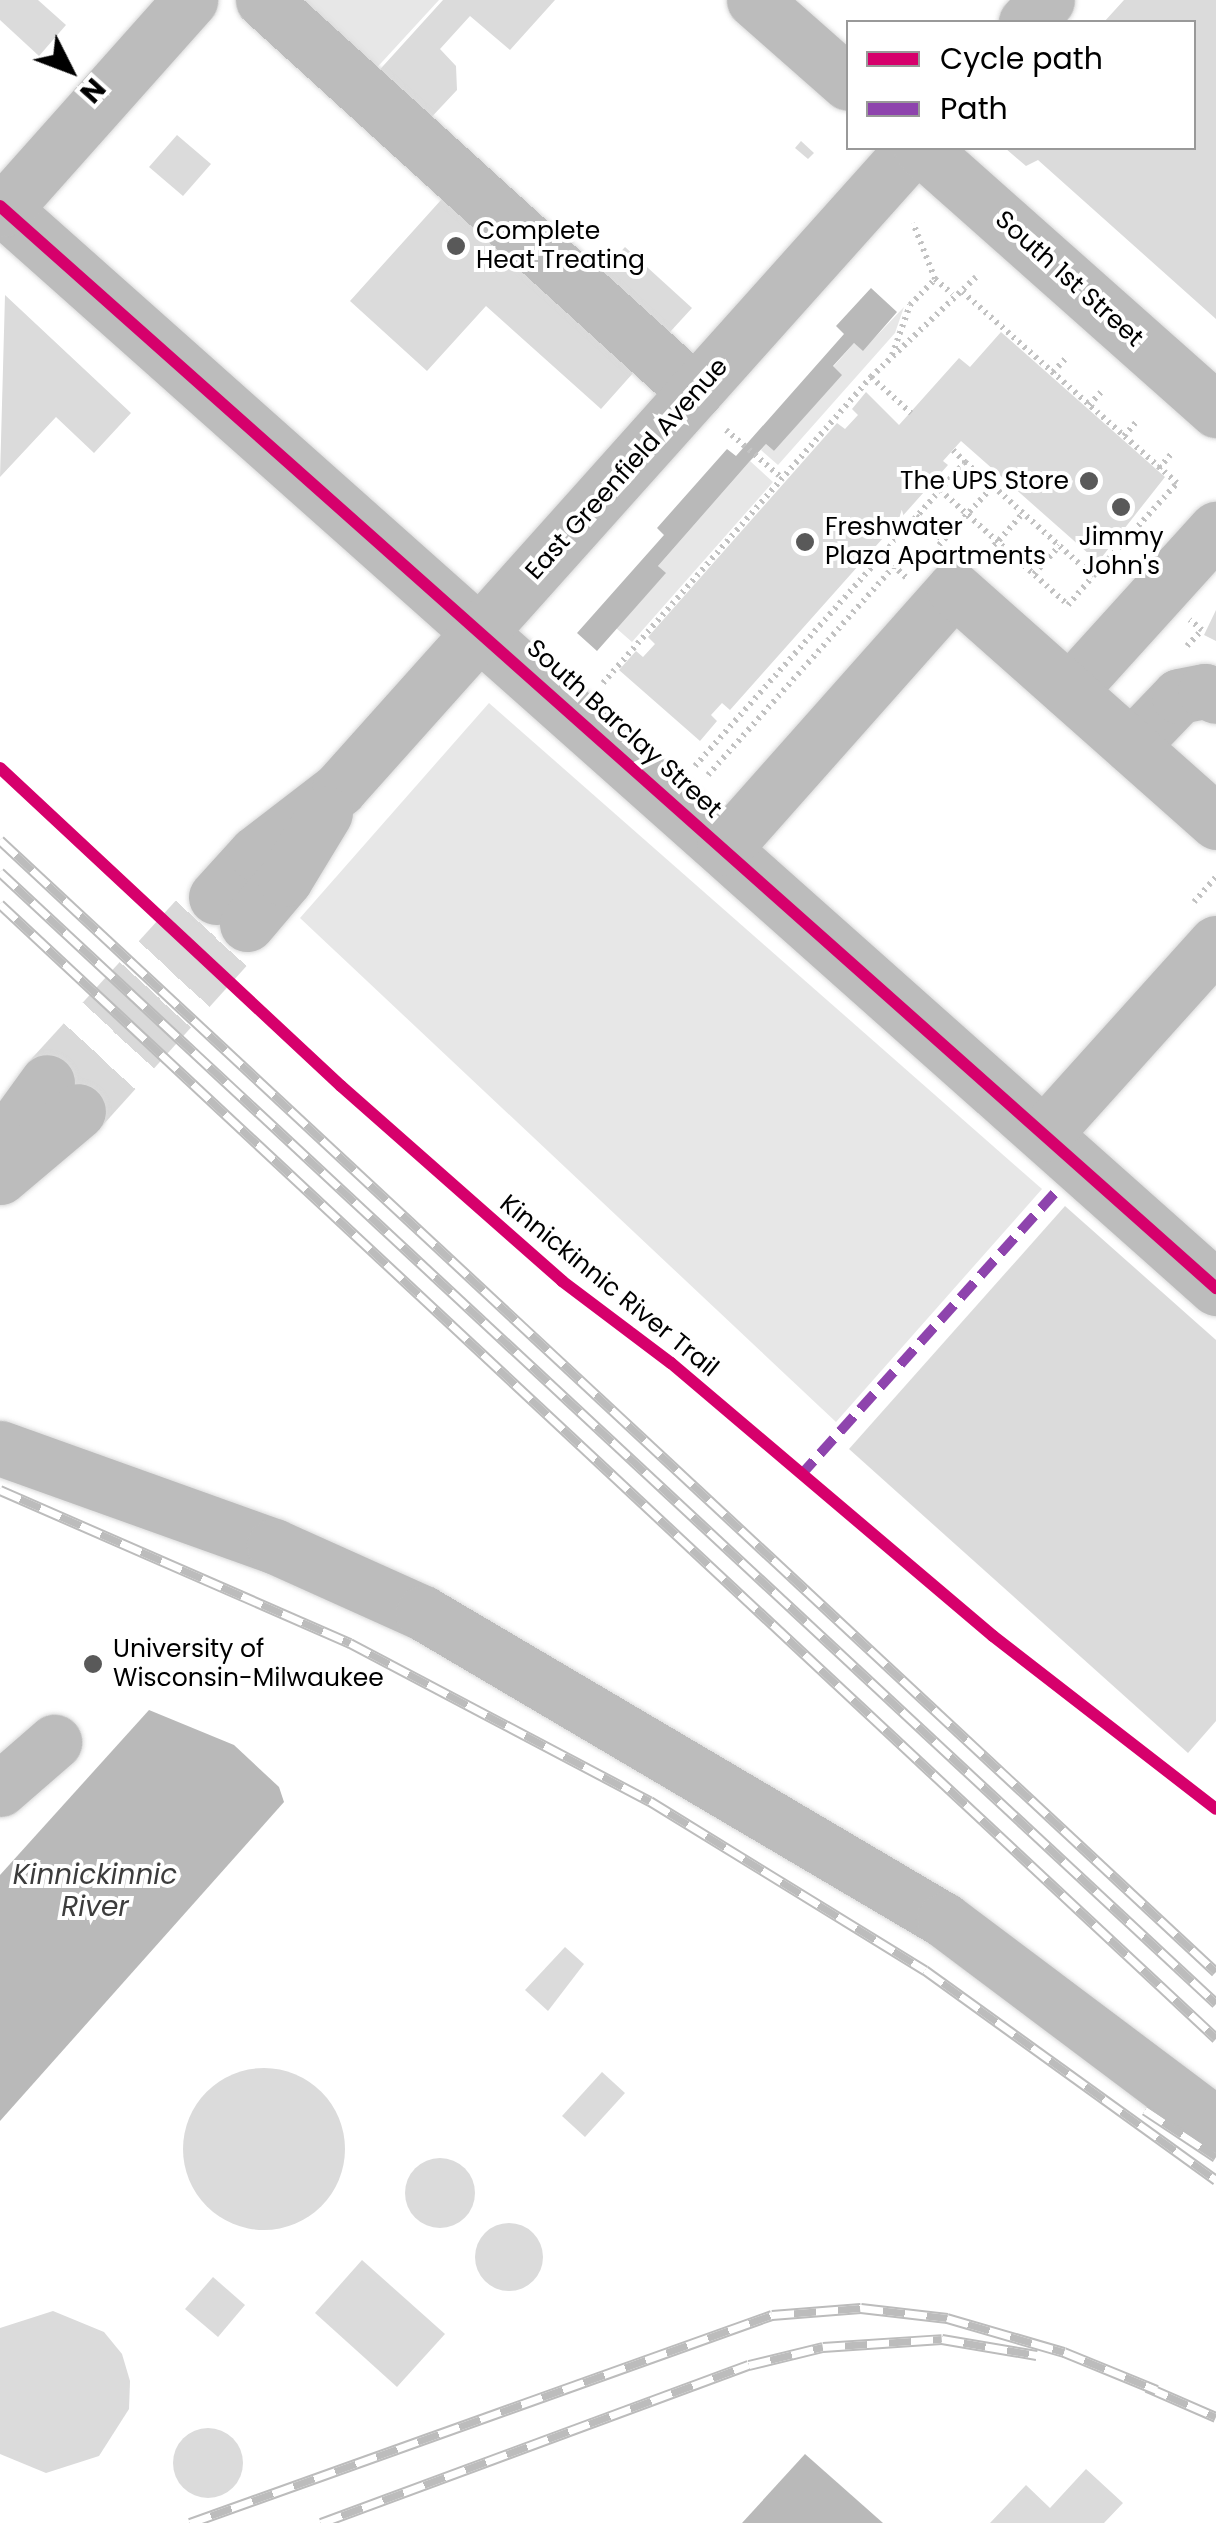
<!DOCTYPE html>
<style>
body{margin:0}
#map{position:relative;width:1216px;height:2523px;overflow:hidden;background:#fff;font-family:Poppins,sans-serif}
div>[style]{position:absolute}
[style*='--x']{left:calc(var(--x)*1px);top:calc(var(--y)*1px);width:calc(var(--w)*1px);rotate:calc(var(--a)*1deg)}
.green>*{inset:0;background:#e7e7e7}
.water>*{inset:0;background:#b9b9b9}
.building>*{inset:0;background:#dbdbdb}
.round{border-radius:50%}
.minor-tunnel>*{height:55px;margin-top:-27.5px;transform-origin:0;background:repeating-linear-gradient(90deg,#d9d9d9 0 55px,transparent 0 83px)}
.path>*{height:6px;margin-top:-3px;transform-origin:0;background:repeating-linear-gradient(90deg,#c2c2c2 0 2.5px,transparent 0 7.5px)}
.roads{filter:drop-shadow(0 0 2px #dbdbdb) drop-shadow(0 0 2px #dbdbdb)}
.minor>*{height:55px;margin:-27.5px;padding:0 27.5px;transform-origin:27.5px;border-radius:27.5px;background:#bcbcbc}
.major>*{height:55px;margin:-27.5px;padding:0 27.5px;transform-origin:27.5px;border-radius:27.5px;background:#bcbcbc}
.rail>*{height:11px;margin-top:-5.5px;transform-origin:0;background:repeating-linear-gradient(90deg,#fff 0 22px,#bcbcbc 0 44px);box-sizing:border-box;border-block:2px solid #bcbcbc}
.quiet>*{height:10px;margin-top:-5px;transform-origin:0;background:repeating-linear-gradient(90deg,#8e44ad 0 20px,transparent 0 30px)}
.cycleway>*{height:12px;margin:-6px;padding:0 6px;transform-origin:6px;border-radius:6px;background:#d6006c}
.dots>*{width:28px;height:28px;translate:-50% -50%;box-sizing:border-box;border:5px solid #fff;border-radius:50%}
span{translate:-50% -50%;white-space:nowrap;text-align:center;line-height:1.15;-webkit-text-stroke:8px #fff;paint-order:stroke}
.poi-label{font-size:25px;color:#000}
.left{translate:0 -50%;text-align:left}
.right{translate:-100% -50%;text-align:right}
.street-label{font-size:25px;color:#000}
.water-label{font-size:28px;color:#3c3c3c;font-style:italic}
.legend{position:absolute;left:846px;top:20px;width:350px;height:130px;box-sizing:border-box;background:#fff;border:2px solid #999;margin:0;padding:12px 18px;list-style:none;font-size:30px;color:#000}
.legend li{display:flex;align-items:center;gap:20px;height:50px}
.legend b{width:50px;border:2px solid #999}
.north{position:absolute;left:20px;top:20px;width:100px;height:100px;-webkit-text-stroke:8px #fff;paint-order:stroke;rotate:132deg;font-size:28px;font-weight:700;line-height:40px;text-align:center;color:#000}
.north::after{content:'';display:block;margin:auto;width:35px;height:45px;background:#000;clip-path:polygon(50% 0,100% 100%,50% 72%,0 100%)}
</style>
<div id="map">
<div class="green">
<div style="clip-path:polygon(287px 0,439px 0,371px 74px)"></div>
<div style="clip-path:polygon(904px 307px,895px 333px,778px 465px,761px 450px,766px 444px,774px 451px,841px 375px,833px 367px,854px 343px,863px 350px)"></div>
<div style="clip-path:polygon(750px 461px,773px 482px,632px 642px,616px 628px,665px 574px,658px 566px)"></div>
<div style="clip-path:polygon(489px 703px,1042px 1189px,836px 1422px,300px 918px)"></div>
</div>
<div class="water">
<div style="clip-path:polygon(871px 288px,897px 312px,863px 351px,854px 343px,833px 366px,842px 375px,774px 451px,766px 444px,750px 461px,658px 566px,666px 573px,597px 651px,577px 633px,664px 535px,657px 528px,727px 449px,736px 456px,844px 334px,836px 326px)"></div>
<div style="clip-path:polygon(149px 1710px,234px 1745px,279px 1787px,284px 1802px,0 2121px,0 1875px)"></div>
<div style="clip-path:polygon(805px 2454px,883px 2523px,742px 2523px)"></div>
</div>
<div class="building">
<div style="clip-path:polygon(0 0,38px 0,66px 25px,39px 56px,0 20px)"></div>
<div style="clip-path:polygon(443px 0,555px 0,510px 50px,470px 16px,440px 49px,456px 66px,457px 90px,426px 123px,374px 76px)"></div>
<div style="clip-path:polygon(1124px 0,1216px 0,1216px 319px,1038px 160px,1026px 166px,1005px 148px,1194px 148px,1194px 22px,1104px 22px)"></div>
<div style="clip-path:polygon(177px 135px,211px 164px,183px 196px,149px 167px)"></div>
<div style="clip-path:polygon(801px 141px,814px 153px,808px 159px,795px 148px)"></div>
<div style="clip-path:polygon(450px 190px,642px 363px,601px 409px,486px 306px,427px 371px,350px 301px)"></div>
<div style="clip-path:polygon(625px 247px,692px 308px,670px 332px,660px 332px,598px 277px)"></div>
<div style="clip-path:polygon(5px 295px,131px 413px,94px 453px,56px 417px,0 477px)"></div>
<div style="clip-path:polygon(1001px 332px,1165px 477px,1098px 562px,961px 441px,943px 461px,948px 465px,730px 710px,722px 703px,711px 715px,717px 721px,700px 741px,619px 670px,636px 651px,643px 657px,655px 644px,648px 637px,837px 423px,845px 429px,858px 415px,852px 409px,866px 392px,899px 425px,959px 358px,970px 367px)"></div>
<div style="clip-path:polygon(1216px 610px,1216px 641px,1204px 635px)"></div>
<div style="clip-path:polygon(1065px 1206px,1216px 1340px,1216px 1721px,1188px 1753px,849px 1449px)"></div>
<div style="clip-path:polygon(565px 1947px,584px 1964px,548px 2011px,525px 1990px)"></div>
<div class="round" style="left:183px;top:2068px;width:162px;height:162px"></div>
<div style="clip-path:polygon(602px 2072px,625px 2093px,585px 2137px,562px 2116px)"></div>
<div class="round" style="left:405px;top:2158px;width:70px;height:70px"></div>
<div class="round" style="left:475px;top:2223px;width:68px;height:68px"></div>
<div style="clip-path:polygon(362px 2260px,445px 2334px,397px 2387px,315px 2313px)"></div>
<div style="clip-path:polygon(213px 2277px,245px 2305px,218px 2337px,185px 2309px)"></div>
<div style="clip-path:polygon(53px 2311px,104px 2332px,122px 2354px,130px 2381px,129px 2409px,99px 2456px,46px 2473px,0 2454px,0 2328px)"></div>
<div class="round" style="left:173px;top:2428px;width:70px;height:70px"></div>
<div style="clip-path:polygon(1086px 2469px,1123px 2503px,1104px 2523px,990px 2523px,1026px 2485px,1050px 2508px)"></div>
</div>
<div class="minor-tunnel">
<div style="--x:47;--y:1082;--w:251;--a:-47.6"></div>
<div style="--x:78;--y:1111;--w:252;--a:-47.9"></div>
</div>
<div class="path">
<div style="--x:935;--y:279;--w:23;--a:41"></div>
<div style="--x:892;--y:355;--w:53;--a:-70.2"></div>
<div style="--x:910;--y:305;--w:36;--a:-46"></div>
<div style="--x:935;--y:279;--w:60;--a:-111.4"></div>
<div style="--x:1053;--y:372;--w:19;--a:-47"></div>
<div style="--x:871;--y:377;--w:54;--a:42"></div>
<div style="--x:1089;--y:405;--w:21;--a:-47"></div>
<div style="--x:726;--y:430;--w:74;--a:40.6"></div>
<div style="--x:1124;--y:436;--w:20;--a:-49"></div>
<div style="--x:953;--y:450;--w:17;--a:45"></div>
<div style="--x:1159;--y:468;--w:21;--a:-49"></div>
<div style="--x:940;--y:490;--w:172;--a:41.9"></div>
<div style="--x:1068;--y:605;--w:38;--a:-49"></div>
<div style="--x:916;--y:516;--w:36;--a:42"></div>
<div style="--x:939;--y:545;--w:80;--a:-47.5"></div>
<div style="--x:993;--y:486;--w:135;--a:42"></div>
<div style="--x:1093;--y:576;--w:125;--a:-47.9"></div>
<div style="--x:1177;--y:483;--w:287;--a:-138.3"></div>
<div style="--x:882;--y:555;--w:34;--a:43"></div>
<div style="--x:984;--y:557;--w:59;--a:-48.4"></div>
<div style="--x:1034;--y:574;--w:38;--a:-48"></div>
<div style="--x:1187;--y:646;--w:22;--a:-47"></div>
<div style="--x:1202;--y:630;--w:16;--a:-140"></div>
<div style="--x:603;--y:683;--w:407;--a:-48.8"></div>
<div style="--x:871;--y:377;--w:145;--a:-43.6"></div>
<div style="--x:695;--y:766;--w:407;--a:-48.4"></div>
<div style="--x:965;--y:462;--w:37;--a:41"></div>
<div style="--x:708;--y:775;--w:280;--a:-48.3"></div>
<div style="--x:1194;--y:902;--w:33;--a:-49"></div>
</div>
<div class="roads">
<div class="minor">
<div style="--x:263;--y:0;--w:583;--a:42.22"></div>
<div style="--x:0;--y:206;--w:1628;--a:41.66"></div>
<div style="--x:4;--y:209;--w:280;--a:-48.3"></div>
<div style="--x:1069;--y:691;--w:219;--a:-47.8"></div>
<div style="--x:1131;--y:746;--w:69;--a:-46.2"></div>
<div style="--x:1179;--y:696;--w:26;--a:-11"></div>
<div style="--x:1205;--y:691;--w:12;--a:24"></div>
<div style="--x:724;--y:848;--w:346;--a:-48.4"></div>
<div style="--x:954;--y:589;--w:351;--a:41.6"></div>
<div style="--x:216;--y:897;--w:59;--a:-47.7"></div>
<div style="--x:256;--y:853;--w:105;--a:-37.6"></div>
<div style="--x:339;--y:789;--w:860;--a:-48.16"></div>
<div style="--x:247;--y:924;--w:59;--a:-49.8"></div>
<div style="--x:285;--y:879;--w:77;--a:-58.8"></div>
<div style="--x:1044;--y:1134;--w:257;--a:-48"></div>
<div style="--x:0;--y:1147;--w:80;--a:-54.1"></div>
<div style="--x:0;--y:1177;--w:102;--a:-40.2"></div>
<div style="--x:0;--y:1448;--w:291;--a:19.7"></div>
<div style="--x:274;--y:1546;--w:163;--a:24.2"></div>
<div style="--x:423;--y:1613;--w:605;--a:30.51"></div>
<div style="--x:944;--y:1920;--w:340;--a:36.9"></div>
<div style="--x:0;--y:1789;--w:72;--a:-41"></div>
</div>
<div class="major">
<div style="--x:754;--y:0;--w:125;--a:41.4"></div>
<div style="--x:1026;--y:22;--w:30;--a:-46"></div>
<div style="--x:921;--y:148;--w:395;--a:41.6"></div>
</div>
</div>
<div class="rail">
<div style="--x:0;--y:840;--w:1661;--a:42.95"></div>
<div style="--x:0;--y:872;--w:1661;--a:42.93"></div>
<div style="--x:0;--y:904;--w:1663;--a:43"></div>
<div style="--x:0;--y:1490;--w:382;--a:23.6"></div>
<div style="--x:350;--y:1643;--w:339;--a:27.8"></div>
<div style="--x:650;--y:1801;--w:323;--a:31.6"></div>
<div style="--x:925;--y:1970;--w:359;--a:35.8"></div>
<div style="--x:1145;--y:2110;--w:85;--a:33.5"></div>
<div style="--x:1147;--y:2387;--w:75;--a:23.5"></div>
<div style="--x:190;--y:2523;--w:618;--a:-19.67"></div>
<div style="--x:772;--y:2315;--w:89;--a:-4.5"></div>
<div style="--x:861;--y:2308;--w:87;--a:6.6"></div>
<div style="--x:947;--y:2318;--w:122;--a:16.2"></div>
<div style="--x:1064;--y:2352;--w:100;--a:22.2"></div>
<div style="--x:321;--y:2523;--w:456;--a:-20.3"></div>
<div style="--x:749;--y:2365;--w:76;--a:-13.7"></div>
<div style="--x:823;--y:2347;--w:119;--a:-3.8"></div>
<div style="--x:942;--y:2339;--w:96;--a:9.6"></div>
</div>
<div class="quiet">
<div style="--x:800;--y:1476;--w:384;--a:-48"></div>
</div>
<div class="cycleway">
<div style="--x:0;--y:206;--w:1628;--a:41.66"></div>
<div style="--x:0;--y:768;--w:466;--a:43"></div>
<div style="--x:341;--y:1086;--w:295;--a:41.4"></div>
<div style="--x:562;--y:1281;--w:136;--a:37"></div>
<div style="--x:671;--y:1363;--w:422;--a:40.3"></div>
<div style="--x:993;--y:1636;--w:282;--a:37.8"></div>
</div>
<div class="dots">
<div style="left:456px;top:246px;background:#595959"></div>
<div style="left:1089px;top:481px;background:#595959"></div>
<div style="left:1121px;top:507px;background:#595959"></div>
<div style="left:805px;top:542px;background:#595959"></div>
<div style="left:93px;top:1664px;background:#595959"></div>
</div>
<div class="poi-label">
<span class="left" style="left:476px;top:246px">Complete<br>Heat Treating</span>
<span class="right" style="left:1069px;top:481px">The UPS Store</span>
<span class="left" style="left:825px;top:542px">Freshwater<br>Plaza Apartments</span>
<span style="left:1121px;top:552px">Jimmy<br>John's</span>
<span class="left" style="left:113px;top:1664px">University of<br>Wisconsin-Milwaukee</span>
</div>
<div class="street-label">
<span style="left:1069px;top:279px;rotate:42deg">South 1st Street</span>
<span style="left:627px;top:469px;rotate:-48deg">East Greenfield Avenue</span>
<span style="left:624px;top:729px;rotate:42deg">South Barclay Street</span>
<span style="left:609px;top:1286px;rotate:39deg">Kinnickinnic River Trail</span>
</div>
<div class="water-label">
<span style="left:95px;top:1891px">Kinnickinnic<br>River</span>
</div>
<ul class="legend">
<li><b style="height:12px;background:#d6006c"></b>Cycle path</li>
<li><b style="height:12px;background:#8e44ad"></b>Path</li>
</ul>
<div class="north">N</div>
</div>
